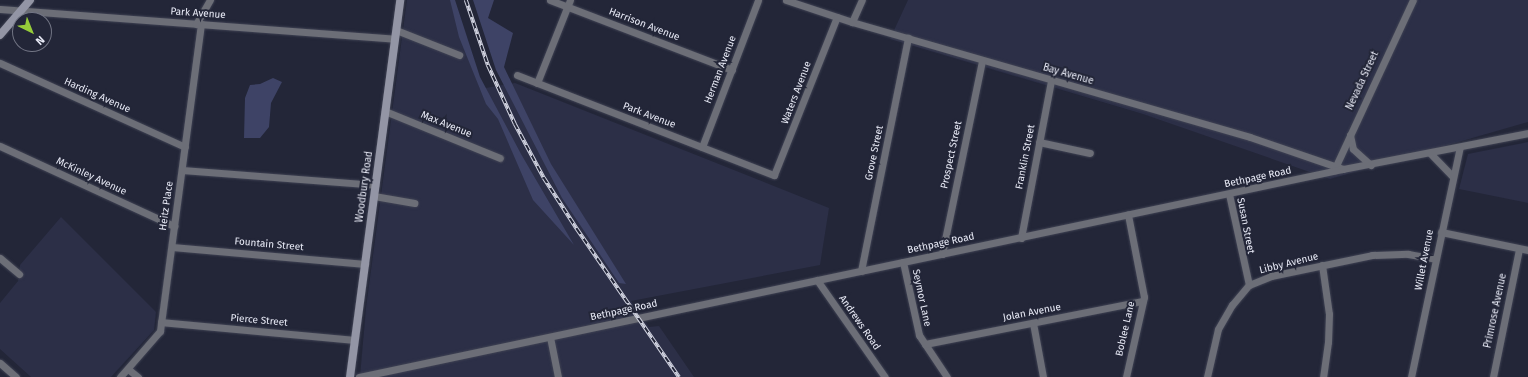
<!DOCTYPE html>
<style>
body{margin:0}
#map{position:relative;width:1528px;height:377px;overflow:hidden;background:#232638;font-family:"Fira Sans",sans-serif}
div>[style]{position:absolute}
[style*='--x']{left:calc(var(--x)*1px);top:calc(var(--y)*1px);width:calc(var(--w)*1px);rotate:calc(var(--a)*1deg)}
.built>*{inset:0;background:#2c2f47}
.green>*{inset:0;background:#3e4366}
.roads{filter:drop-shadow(0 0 1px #3f4253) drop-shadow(0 0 1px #3f4253)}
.street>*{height:7px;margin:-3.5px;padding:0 3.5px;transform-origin:3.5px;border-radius:3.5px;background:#6c6e77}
.secondary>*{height:8px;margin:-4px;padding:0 4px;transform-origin:4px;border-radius:4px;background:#9395a5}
.rail>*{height:3.5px;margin-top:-1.75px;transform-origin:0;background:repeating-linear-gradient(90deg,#232638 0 6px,#d0d2df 0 12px);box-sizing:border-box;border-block:1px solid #d0d2df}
span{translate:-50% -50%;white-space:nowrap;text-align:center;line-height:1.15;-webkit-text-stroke:4px #232638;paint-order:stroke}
.street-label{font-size:10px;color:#e9ebf7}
.north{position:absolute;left:12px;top:12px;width:40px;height:40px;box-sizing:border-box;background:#232638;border:1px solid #727584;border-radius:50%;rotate:137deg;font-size:11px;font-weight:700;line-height:16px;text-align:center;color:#e9ebf7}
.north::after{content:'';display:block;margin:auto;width:14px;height:18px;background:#96cc3a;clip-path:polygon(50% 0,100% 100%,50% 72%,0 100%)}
</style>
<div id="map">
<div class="built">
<div style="clip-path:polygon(407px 0,451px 0,480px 89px,515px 83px,829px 208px,820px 265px,631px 301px,649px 327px,659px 326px,694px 377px,360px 377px,366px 308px)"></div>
<div style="clip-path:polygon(908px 0,1528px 0,1528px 122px,1330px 179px,1143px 114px,890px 39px)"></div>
<div style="clip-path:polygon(1528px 142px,1528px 203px,1459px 189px,1468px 154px)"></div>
<div style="clip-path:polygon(61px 217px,156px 312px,154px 330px,111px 377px,31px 377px,0 349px,0 303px,18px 281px,20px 265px)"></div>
</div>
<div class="green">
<div style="clip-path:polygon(450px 0,455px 0,480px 77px,521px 154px,574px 245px,533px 200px,498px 119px,486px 104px,459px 37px)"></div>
<div style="clip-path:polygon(473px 0,494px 0,488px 18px,513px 33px,504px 67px,551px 164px,626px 284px,619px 283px,562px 198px,496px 70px)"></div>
<div style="clip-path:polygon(273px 78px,282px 82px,271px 103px,269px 127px,260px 138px,244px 138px,245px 98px,250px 85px,260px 84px)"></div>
</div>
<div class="roads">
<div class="street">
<div style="--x:550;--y:0;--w:195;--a:21"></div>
<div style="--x:786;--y:0;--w:70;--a:18.4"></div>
<div style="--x:852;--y:22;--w:414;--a:16.1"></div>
<div style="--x:1250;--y:137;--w:98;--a:19"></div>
<div style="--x:0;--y:9;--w:396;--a:4.3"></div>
<div style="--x:852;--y:22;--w:24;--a:-66"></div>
<div style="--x:196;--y:24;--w:28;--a:-60"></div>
<div style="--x:396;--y:30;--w:68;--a:21.6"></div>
<div style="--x:0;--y:63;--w:203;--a:24.4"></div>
<div style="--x:517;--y:75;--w:276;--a:21.3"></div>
<div style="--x:774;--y:175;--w:170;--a:-68.3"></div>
<div style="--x:537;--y:83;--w:89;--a:-68.3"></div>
<div style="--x:385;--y:111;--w:124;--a:22.2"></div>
<div style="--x:1350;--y:135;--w:14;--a:78"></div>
<div style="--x:1353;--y:149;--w:24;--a:42"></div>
<div style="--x:1039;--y:142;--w:52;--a:12.2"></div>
<div style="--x:0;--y:146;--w:192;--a:24.7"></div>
<div style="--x:702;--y:147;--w:157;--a:-69.1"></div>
<div style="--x:1430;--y:153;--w:33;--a:46"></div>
<div style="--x:182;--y:170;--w:194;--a:4.4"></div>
<div style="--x:1334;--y:170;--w:187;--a:-65.1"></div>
<div style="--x:1229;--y:194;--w:93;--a:77.6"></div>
<div style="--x:374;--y:196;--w:41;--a:9.9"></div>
<div style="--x:1441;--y:232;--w:89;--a:11.7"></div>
<div style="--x:1021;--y:238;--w:161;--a:-79.2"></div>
<div style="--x:172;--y:247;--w:194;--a:5"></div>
<div style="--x:942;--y:254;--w:198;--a:-78.3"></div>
<div style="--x:0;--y:258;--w:25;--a:40"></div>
<div style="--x:903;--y:262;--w:75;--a:77.6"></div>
<div style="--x:919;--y:335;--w:50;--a:56.3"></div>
<div style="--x:1322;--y:265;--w:49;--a:81.9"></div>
<div style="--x:1329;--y:314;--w:28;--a:92"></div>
<div style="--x:1328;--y:342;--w:35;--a:98"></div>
<div style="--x:861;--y:271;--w:238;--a:-78.6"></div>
<div style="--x:817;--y:280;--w:118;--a:55"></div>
<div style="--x:161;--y:322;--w:194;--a:5.3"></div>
<div style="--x:1033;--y:323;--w:55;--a:79.5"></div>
<div style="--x:550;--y:337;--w:41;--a:78.7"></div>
<div style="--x:925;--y:344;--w:222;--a:-11.2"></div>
<div style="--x:0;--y:363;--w:21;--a:41"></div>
<div style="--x:128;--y:369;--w:13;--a:39"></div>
<div style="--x:120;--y:377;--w:61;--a:-49"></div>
<div style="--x:160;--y:331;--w:310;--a:-82.4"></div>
<div style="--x:359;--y:377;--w:1006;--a:-11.94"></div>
<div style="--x:1343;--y:169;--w:188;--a:-11"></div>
<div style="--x:1126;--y:377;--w:82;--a:-77.3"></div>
<div style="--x:1144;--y:297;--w:84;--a:-101"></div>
<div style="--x:1207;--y:377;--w:49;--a:-77.1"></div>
<div style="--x:1218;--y:329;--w:28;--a:-60"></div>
<div style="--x:1232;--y:305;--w:26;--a:-50"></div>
<div style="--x:1249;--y:285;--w:24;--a:-22"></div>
<div style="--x:1271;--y:276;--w:103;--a:-11.7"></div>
<div style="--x:1372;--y:255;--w:36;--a:-2"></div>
<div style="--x:1408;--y:254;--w:28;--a:10"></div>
<div style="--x:1411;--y:377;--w:235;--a:-78"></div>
<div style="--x:1493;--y:377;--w:131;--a:-78.5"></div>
</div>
<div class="secondary">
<div style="--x:0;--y:35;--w:46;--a:-49.4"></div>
<div style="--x:350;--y:377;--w:380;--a:-82.4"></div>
</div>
</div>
<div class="rail">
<div style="--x:466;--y:0;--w:69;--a:71.3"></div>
<div style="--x:488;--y:65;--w:65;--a:65.4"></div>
<div style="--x:515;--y:124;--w:61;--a:61.8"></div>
<div style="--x:544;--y:178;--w:61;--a:57.1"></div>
<div style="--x:577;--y:229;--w:180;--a:55.4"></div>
</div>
<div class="street-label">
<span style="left:198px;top:14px;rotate:4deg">Park Avenue</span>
<span style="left:644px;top:25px;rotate:21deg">Harrison Avenue</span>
<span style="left:721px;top:70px;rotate:-69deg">Herman Avenue</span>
<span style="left:1068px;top:75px;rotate:16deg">Bay Avenue</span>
<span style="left:1363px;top:81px;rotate:-65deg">Nevada Street</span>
<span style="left:797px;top:93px;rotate:-69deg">Waters Avenue</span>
<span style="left:97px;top:96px;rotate:24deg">Harding Avenue</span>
<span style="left:649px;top:116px;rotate:21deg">Park Avenue</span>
<span style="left:446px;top:125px;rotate:22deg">Max Avenue</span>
<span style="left:875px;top:153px;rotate:-78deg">Grove Street</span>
<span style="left:952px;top:155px;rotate:-78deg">Prospect Street</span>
<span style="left:1026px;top:157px;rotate:-79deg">Franklin Street</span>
<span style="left:91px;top:177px;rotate:25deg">McKinley Avenue</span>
<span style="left:1258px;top:178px;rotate:-12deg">Bethpage Road</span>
<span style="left:365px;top:187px;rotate:-82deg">Woodbury Road</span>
<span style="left:167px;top:206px;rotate:-82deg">Heitz Place</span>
<span style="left:1245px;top:226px;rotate:79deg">Susan Street</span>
<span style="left:941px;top:244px;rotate:-12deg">Bethpage Road</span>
<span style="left:269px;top:245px;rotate:5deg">Fountain Street</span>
<span style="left:1425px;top:260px;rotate:-79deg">Willet Avenue</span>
<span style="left:1289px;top:264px;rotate:-14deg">Libby Avenue</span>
<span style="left:921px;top:298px;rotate:78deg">Seymor Lane</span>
<span style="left:624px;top:311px;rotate:-12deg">Bethpage Road</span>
<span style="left:1496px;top:311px;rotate:-78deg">Primrose Avenue</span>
<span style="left:1032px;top:313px;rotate:-11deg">Jolan Avenue</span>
<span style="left:259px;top:321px;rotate:5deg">Pierce Street</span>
<span style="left:859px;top:323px;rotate:55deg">Andrews Road</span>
<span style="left:1126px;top:329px;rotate:-77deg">Boblee Lane</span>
</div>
<div class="north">N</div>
</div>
